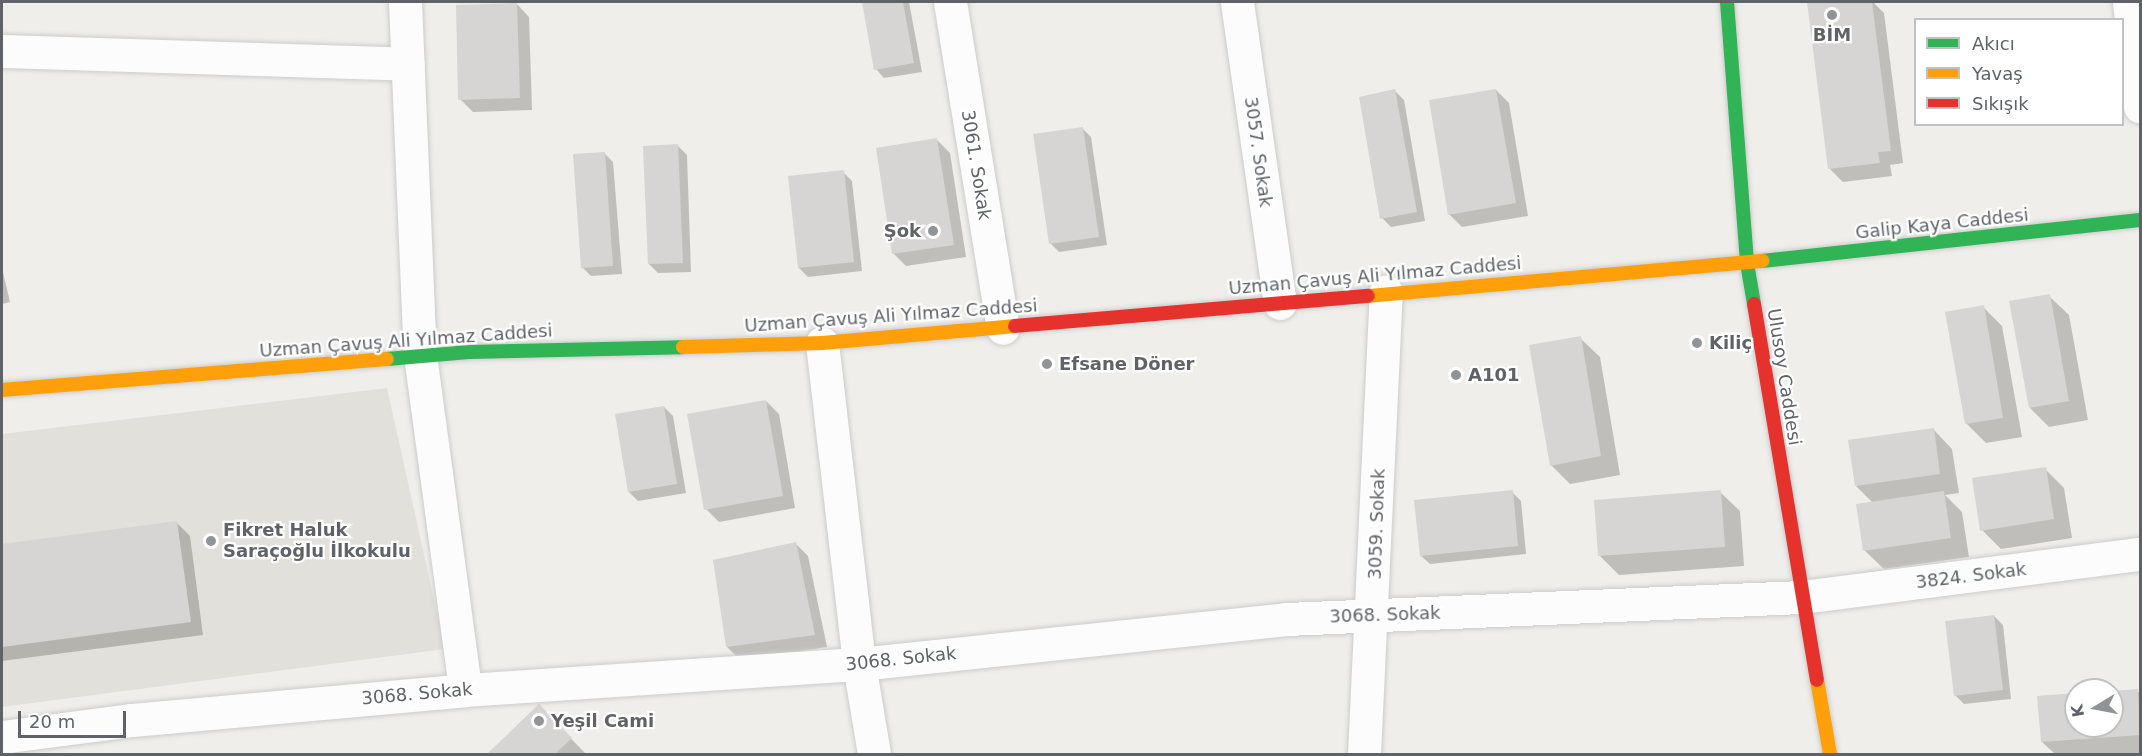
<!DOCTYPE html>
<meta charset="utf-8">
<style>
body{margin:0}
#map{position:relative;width:2142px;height:756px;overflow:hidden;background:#efeeea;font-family:"DejaVu Sans",sans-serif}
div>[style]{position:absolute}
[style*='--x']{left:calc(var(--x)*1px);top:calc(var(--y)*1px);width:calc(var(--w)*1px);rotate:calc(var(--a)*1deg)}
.education>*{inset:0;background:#e2e0da}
.shadow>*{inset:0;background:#0003}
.building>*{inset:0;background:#d6d5d3}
.roads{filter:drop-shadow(0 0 2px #cbcccc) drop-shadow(0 0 2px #cbcccc)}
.street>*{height:33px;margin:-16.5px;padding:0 16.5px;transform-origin:16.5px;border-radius:16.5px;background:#fdfcfc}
.fast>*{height:14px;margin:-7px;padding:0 7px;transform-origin:7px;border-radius:7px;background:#30b455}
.slow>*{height:14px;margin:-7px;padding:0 7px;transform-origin:7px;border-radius:7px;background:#ff9f0a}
.jam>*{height:14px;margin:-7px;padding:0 7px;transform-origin:7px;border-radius:7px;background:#e5322d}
.dots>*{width:16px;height:16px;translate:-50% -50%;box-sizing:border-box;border:3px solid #fff;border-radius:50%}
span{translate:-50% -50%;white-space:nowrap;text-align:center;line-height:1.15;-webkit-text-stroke:4.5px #fff;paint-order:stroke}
.poi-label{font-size:18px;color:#5f6368;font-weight:700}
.right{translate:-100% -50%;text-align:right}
.left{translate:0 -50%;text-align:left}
.street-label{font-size:18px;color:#5f6368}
.frame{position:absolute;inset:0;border:3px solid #5f6368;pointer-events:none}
.legend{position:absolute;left:1914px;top:18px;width:210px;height:108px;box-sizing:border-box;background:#fff;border:2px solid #bfc1c3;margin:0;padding:8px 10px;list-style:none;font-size:18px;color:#5f6368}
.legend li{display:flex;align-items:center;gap:12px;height:30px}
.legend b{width:30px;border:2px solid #bfc1c3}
.north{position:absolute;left:2064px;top:678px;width:60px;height:60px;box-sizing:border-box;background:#fff;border:2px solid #bfc1c3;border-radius:50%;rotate:260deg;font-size:16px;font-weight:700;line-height:24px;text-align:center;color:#5f6368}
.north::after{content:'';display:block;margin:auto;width:21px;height:27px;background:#919496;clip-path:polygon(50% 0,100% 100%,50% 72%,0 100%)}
.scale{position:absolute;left:18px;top:711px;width:108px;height:27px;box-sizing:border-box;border:3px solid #5f6368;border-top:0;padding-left:8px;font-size:18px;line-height:21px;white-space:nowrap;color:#5f6368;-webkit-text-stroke:4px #fff;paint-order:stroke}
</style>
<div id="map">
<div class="education">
<div style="clip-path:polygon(387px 388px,445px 649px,2px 707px,2px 434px)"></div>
</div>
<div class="shadow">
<div style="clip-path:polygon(864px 2px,909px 2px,922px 72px,884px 78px,876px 69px)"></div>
<div style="clip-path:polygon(1809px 2px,1873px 2px,1884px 13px,1903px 163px,1890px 165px,1892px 176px,1843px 182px,1830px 169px)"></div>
<div style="clip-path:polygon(517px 4px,529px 17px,532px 110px,473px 112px,460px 99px)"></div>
<div style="clip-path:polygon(1496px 90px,1509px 103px,1528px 216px,1462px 227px,1449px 214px)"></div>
<div style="clip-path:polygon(1395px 91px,1404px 100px,1425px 221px,1391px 227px,1382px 218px)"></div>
<div style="clip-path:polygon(1082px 128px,1091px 137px,1107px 245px,1059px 252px,1050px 243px)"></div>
<div style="clip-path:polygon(937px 140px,950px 153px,966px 257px,906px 266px,893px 253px)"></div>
<div style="clip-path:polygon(678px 146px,687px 155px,691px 272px,658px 273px,649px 264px)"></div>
<div style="clip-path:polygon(604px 153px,613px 162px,622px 274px,591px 276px,582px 267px)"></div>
<div style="clip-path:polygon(843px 172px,852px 181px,862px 271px,808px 277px,799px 268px)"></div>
<div style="clip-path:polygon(2px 268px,10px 302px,2px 304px)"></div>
<div style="clip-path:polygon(2049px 296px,2069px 315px,2088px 420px,2049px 427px,2030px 408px)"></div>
<div style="clip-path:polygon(1983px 307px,2002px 326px,2022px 437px,1986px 443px,1967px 424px)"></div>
<div style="clip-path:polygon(1580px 338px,1600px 357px,1620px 475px,1570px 484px,1551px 465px)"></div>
<div style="clip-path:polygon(766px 401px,779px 414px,795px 508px,719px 522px,706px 509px)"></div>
<div style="clip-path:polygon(664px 407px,673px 416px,686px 493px,638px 501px,629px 492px)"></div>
<div style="clip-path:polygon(1933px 429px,1952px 449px,1959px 493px,1945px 495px,1962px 512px,1969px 557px,1884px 569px,1864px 550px,1873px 503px,1856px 486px)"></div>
<div style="clip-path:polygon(2045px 469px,2064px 488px,2072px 538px,2001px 549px,1982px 530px)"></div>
<div style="clip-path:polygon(1512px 492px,1521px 501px,1526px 554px,1430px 564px,1421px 556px)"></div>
<div style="clip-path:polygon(1720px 492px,1740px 511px,1744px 566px,1619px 575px,1600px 556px)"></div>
<div style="clip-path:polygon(177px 523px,190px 536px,203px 635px,2px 661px,2px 546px)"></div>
<div style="clip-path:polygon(795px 543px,808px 556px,827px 647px,740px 660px,727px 647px)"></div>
<div style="clip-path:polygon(1994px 616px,2003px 625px,2011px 699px,1964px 704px,1955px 695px)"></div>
<div style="clip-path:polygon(2137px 690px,2140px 694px,2140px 754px,2055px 754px,2042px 742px,2076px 695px,2076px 726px,2112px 726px,2112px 692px)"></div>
<div style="clip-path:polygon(539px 706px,586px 754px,489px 754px)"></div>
</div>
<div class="building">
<div style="clip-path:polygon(862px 2px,903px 2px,914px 63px,874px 70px)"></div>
<div style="clip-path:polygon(1807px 2px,1872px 2px,1891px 151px,1878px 152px,1880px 163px,1828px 169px)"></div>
<div style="clip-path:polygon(517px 3px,520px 98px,458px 100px,456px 5px)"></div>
<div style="clip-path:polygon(1395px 89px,1417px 212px,1380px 219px,1359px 97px)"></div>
<div style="clip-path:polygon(1496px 89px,1516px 203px,1448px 215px,1429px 100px)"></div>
<div style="clip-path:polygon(1083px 127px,1099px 237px,1049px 244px,1033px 134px)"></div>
<div style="clip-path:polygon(937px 138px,954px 245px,892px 254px,876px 148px)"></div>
<div style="clip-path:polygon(678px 144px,683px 263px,648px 264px,643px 146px)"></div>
<div style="clip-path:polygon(605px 152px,613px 266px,581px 268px,573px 154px)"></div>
<div style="clip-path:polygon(844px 170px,854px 262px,798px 268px,788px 176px)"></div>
<div style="clip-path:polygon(2050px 294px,2069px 401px,2029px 408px,2009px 301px)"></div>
<div style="clip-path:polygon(1984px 305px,2003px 418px,1965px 424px,1945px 312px)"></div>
<div style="clip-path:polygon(1581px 336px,1601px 456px,1550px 466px,1529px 345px)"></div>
<div style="clip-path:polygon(766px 400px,783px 496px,704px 510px,687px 414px)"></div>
<div style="clip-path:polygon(664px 406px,677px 484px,628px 492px,615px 414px)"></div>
<div style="clip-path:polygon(1934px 428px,1940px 474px,1855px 486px,1848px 440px)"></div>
<div style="clip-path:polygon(2046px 467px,2054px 519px,1980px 531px,1972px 478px)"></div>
<div style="clip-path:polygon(1513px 490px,1518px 546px,1420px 556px,1414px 500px)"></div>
<div style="clip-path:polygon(1721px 490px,1725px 547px,1598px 556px,1594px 500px)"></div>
<div style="clip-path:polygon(1944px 491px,1951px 538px,1863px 551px,1856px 504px)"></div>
<div style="clip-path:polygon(177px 521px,191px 622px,2px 647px,2px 544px)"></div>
<div style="clip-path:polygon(796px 542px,815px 635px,726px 647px,713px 560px)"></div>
<div style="clip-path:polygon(1994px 615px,2003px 690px,1954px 696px,1945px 621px)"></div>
<div style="clip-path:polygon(2138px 689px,2140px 735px,2041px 742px,2037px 696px,2076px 693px,2076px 726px,2112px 726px,2112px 691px)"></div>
<div style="clip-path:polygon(539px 704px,572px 738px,555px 754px,487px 754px)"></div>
</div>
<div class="roads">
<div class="street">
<div style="--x:405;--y:2;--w:353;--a:87.6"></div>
<div style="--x:420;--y:355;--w:338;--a:82.3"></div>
<div style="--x:950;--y:2;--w:330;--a:80.8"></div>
<div style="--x:1237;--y:2;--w:304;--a:81.9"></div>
<div style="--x:2129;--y:2;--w:105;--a:84"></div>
<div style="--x:2;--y:51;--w:406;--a:1.8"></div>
<div style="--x:822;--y:343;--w:323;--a:83.4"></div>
<div style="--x:859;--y:664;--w:91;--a:80.5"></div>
<div style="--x:2;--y:737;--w:131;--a:-7.5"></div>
<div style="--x:132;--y:720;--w:334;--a:-5.1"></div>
<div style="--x:465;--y:690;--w:395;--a:-3.8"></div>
<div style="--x:859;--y:664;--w:430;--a:-6"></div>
<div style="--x:1287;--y:619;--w:515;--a:-2.45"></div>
<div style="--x:1802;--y:597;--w:341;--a:-7.3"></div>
<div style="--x:1364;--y:754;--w:463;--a:-87.3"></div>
</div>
<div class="fast">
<div style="--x:1727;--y:2;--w:262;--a:85.6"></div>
<div style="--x:1747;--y:263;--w:42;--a:80.3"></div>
<div style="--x:1762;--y:261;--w:380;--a:-6.2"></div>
<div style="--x:387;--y:359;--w:82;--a:-4.9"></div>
<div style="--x:469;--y:352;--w:214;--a:-1.3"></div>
</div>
<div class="slow">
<div style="--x:1368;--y:296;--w:396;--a:-5.1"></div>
<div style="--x:683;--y:347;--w:139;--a:-1.6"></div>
<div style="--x:822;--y:343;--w:194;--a:-5"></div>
<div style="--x:2;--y:390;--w:386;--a:-4.6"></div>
<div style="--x:1817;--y:680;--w:75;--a:80"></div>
</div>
<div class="jam">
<div style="--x:1754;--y:304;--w:381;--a:80.5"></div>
<div style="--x:1015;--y:326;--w:354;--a:-4.9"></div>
</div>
</div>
<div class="dots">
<div style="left:1832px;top:15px;background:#919496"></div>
<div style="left:933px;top:231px;background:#919496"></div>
<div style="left:1697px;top:343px;background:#919496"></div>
<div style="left:1047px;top:364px;background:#919496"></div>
<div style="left:1456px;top:375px;background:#919496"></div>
<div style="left:211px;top:541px;background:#919496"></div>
<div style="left:539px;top:721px;background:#919496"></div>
</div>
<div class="poi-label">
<span style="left:1832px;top:35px">BİM</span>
<span class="right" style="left:921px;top:231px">Şok</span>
<span class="left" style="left:1709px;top:343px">Kiliç</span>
<span class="left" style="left:1059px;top:364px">Efsane Döner</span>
<span class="left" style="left:1468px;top:375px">A101</span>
<span class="left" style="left:223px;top:541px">Fikret Haluk<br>Saraçoğlu İlkokulu</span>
<span class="left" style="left:551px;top:721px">Yeşil Cami</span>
</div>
<div class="street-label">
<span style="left:1258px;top:152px;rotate:82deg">3057. Sokak</span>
<span style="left:976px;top:165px;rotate:81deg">3061. Sokak</span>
<span style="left:1942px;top:224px;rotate:-6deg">Galip Kaya Caddesi</span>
<span style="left:1375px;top:276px;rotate:-5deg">Uzman Çavuş Ali Yılmaz Caddesi</span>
<span style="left:891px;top:316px;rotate:-4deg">Uzman Çavuş Ali Yılmaz Caddesi</span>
<span style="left:406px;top:341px;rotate:-4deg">Uzman Çavuş Ali Yılmaz Caddesi</span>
<span style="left:1784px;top:377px;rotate:81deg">Ulusoy Caddesi</span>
<span style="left:1377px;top:524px;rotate:-88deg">3059. Sokak</span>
<span style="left:1971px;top:576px;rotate:-7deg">3824. Sokak</span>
<span style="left:1385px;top:615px;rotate:-2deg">3068. Sokak</span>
<span style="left:901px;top:659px;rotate:-6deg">3068. Sokak</span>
<span style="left:417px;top:694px;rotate:-5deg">3068. Sokak</span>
</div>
<div class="frame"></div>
<ul class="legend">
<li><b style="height:8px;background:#30b455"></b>Akıcı</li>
<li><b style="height:8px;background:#ff9f0a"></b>Yavaş</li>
<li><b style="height:8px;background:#e5322d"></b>Sıkışık</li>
</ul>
<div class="north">K</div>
<div class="scale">20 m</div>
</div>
